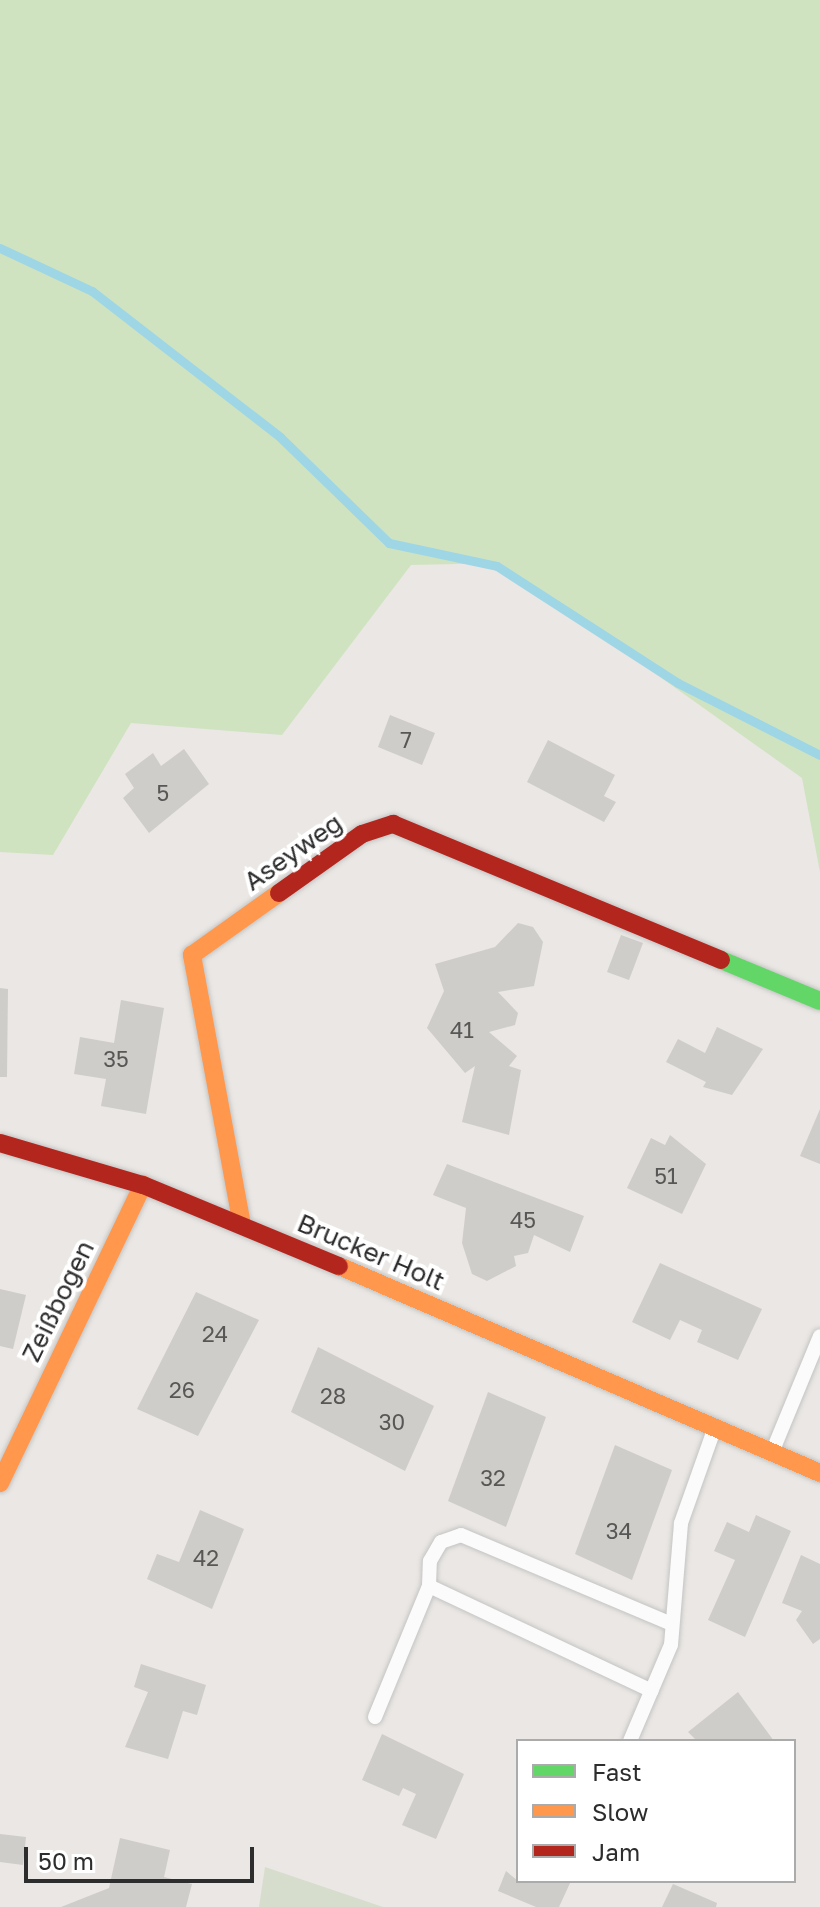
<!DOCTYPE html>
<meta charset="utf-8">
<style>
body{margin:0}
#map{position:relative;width:820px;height:1907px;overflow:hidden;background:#eae7e4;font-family:"Golos Text",sans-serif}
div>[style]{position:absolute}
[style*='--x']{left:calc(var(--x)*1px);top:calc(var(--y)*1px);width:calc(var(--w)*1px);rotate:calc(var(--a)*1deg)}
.green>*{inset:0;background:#d0e3c0}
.cemetery>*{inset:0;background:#d7ddcc}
.stream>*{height:9px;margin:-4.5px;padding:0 4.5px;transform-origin:4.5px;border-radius:4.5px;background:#9ed6e5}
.building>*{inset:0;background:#cfcdca}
.roads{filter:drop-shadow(0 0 2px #c4c4c3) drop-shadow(0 0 2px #c4c4c3)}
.lane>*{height:14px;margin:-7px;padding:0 7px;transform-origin:7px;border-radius:7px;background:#fcfbfb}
.fast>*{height:18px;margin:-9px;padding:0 9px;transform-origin:9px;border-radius:9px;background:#63d668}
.slow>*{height:18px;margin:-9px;padding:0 9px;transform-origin:9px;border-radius:9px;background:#ff974d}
.jam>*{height:18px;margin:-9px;padding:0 9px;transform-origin:9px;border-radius:9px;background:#b3261e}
span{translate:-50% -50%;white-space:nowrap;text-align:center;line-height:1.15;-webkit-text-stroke:8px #fff;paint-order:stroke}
.number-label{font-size:22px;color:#575756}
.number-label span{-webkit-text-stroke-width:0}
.street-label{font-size:26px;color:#2d2d2d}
.legend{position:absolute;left:516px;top:1739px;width:280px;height:144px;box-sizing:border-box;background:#fff;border:2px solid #ababab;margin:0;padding:10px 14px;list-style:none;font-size:24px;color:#2d2d2d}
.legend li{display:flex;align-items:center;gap:16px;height:40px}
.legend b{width:40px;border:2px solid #ababab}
.scale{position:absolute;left:24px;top:1847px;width:230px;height:36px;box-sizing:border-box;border:4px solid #2d2d2d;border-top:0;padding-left:10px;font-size:24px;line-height:28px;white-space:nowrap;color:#2d2d2d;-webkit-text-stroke:6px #fff;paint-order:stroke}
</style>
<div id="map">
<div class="green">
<div style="clip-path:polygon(0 0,820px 0,820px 872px,802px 778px,500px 563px,411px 565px,282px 735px,131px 723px,53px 855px,0 852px)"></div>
</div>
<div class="cemetery">
<div style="clip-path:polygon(265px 1867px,383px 1907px,259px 1907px)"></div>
</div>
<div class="stream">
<div style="--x:0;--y:248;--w:102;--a:25.1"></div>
<div style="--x:92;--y:291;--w:238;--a:37.8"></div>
<div style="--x:280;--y:437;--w:152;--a:44.2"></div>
<div style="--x:389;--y:543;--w:110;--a:12"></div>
<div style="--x:497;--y:566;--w:216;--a:32.9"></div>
<div style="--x:678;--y:683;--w:159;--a:26.9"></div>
</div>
<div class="building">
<div style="clip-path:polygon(390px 715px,435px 733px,422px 765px,378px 747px)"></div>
<div style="clip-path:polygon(548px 740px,615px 775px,604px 796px,616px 802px,604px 822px,527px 782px)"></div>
<div style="clip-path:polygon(184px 749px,209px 784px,149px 833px,123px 798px,134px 788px,125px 774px,153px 753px,161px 766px)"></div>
<div style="clip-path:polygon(518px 923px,533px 927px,543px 942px,534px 986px,498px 992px,518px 1013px,515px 1025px,489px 1032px,517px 1056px,509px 1066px,521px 1070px,509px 1135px,462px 1122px,475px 1066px,465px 1073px,427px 1028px,444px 991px,435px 964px,495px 947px)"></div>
<div style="clip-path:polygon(621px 935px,643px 943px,629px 980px,607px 972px)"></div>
<div style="clip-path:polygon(0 988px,8px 989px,7px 1077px,0 1077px)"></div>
<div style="clip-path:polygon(121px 1000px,164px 1008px,146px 1114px,101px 1106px,106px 1079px,74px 1074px,80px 1037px,114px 1043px)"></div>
<div style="clip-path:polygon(717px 1027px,763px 1049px,732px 1095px,703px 1087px,706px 1082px,666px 1062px,678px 1039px,705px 1053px)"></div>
<div style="clip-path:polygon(820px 1109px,820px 1164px,800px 1156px)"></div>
<div style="clip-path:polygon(670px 1135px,706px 1164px,682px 1214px,627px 1188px,651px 1138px,665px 1145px)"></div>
<div style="clip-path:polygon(447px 1164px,584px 1216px,570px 1252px,534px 1235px,528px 1253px,514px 1256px,516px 1266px,487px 1281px,472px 1274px,462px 1243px,466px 1208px,433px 1195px)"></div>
<div style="clip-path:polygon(660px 1263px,762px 1309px,738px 1360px,697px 1342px,702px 1330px,680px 1320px,670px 1340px,632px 1322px)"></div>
<div style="clip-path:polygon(0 1289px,26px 1295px,13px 1349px,0 1346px)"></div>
<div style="clip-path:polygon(196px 1292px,259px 1320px,198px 1436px,137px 1409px)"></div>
<div style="clip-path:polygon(318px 1347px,434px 1406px,405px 1471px,291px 1412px)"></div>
<div style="clip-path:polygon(488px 1392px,546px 1417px,506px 1527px,448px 1501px)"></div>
<div style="clip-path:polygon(615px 1445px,672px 1470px,632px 1580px,575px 1554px)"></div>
<div style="clip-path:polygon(200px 1510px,244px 1529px,212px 1609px,147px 1579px,157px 1554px,179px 1562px)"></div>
<div style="clip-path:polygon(756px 1515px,791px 1531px,745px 1637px,708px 1620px,735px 1560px,714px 1551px,727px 1522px,749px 1532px)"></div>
<div style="clip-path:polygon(801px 1555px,820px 1564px,820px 1639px,813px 1644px,796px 1620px,802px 1611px,782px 1603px)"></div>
<div style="clip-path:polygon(141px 1664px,206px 1685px,197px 1715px,183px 1711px,168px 1759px,125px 1747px,148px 1692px,134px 1687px)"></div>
<div style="clip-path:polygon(738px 1692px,774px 1741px,697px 1741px,688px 1732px)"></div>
<div style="clip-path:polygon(382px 1734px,464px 1774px,436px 1839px,402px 1825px,416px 1794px,403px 1788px,399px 1796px,362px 1780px)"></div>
<div style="clip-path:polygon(0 1834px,26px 1837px,23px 1865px,0 1862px)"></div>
<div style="clip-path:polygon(120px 1838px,170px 1850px,164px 1877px,192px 1884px,186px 1907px,61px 1907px,109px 1888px)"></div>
<div style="clip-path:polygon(506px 1871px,518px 1881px,571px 1881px,559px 1907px,536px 1907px,498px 1891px)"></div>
<div style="clip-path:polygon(673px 1884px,717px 1903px,716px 1907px,662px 1907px)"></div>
</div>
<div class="roads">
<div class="lane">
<div style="--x:773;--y:1450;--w:123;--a:-67.6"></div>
<div style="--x:429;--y:1586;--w:246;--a:25.2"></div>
<div style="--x:375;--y:1717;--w:142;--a:-67.6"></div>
<div style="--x:429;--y:1586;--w:25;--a:-88"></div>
<div style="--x:430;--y:1561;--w:22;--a:-60"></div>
<div style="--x:441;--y:1542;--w:21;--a:-19"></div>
<div style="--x:461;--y:1535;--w:229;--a:22.9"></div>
<div style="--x:630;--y:1741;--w:104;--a:-66.9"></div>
<div style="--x:671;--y:1645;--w:122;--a:-85.3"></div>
<div style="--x:681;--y:1523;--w:102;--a:-70.5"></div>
</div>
<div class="fast">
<div style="--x:721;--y:960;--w:107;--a:22.5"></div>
</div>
<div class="slow">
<div style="--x:242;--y:1225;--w:275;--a:-100.5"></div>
<div style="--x:192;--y:955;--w:107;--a:-35.5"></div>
<div style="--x:339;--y:1266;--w:524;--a:23.28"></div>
<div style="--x:0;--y:1483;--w:331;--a:-64.4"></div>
</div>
<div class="jam">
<div style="--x:279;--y:893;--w:102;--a:-35.4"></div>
<div style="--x:362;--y:834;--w:33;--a:-18"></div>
<div style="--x:393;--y:824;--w:355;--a:22.5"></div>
<div style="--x:0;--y:1143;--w:149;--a:16.4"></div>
<div style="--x:143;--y:1185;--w:212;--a:22.5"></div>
</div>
</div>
<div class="number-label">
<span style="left:406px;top:740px">7</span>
<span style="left:163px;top:793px">5</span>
<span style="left:462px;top:1030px">41</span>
<span style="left:116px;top:1059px">35</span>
<span style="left:666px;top:1176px">51</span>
<span style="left:523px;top:1220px">45</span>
<span style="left:215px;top:1334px">24</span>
<span style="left:182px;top:1390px">26</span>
<span style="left:333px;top:1396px">28</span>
<span style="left:392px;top:1422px">30</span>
<span style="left:493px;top:1478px">32</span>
<span style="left:619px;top:1531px">34</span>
<span style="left:206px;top:1558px">42</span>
</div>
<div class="street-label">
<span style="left:293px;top:852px;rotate:-35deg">Aseyweg</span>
<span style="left:371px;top:1252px;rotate:23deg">Brucker Holt</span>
<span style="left:58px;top:1301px;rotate:-64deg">Zeißbogen</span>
</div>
<ul class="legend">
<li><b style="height:10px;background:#63d668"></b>Fast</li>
<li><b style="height:10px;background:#ff974d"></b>Slow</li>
<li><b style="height:10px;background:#b3261e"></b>Jam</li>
</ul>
<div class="scale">50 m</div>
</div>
